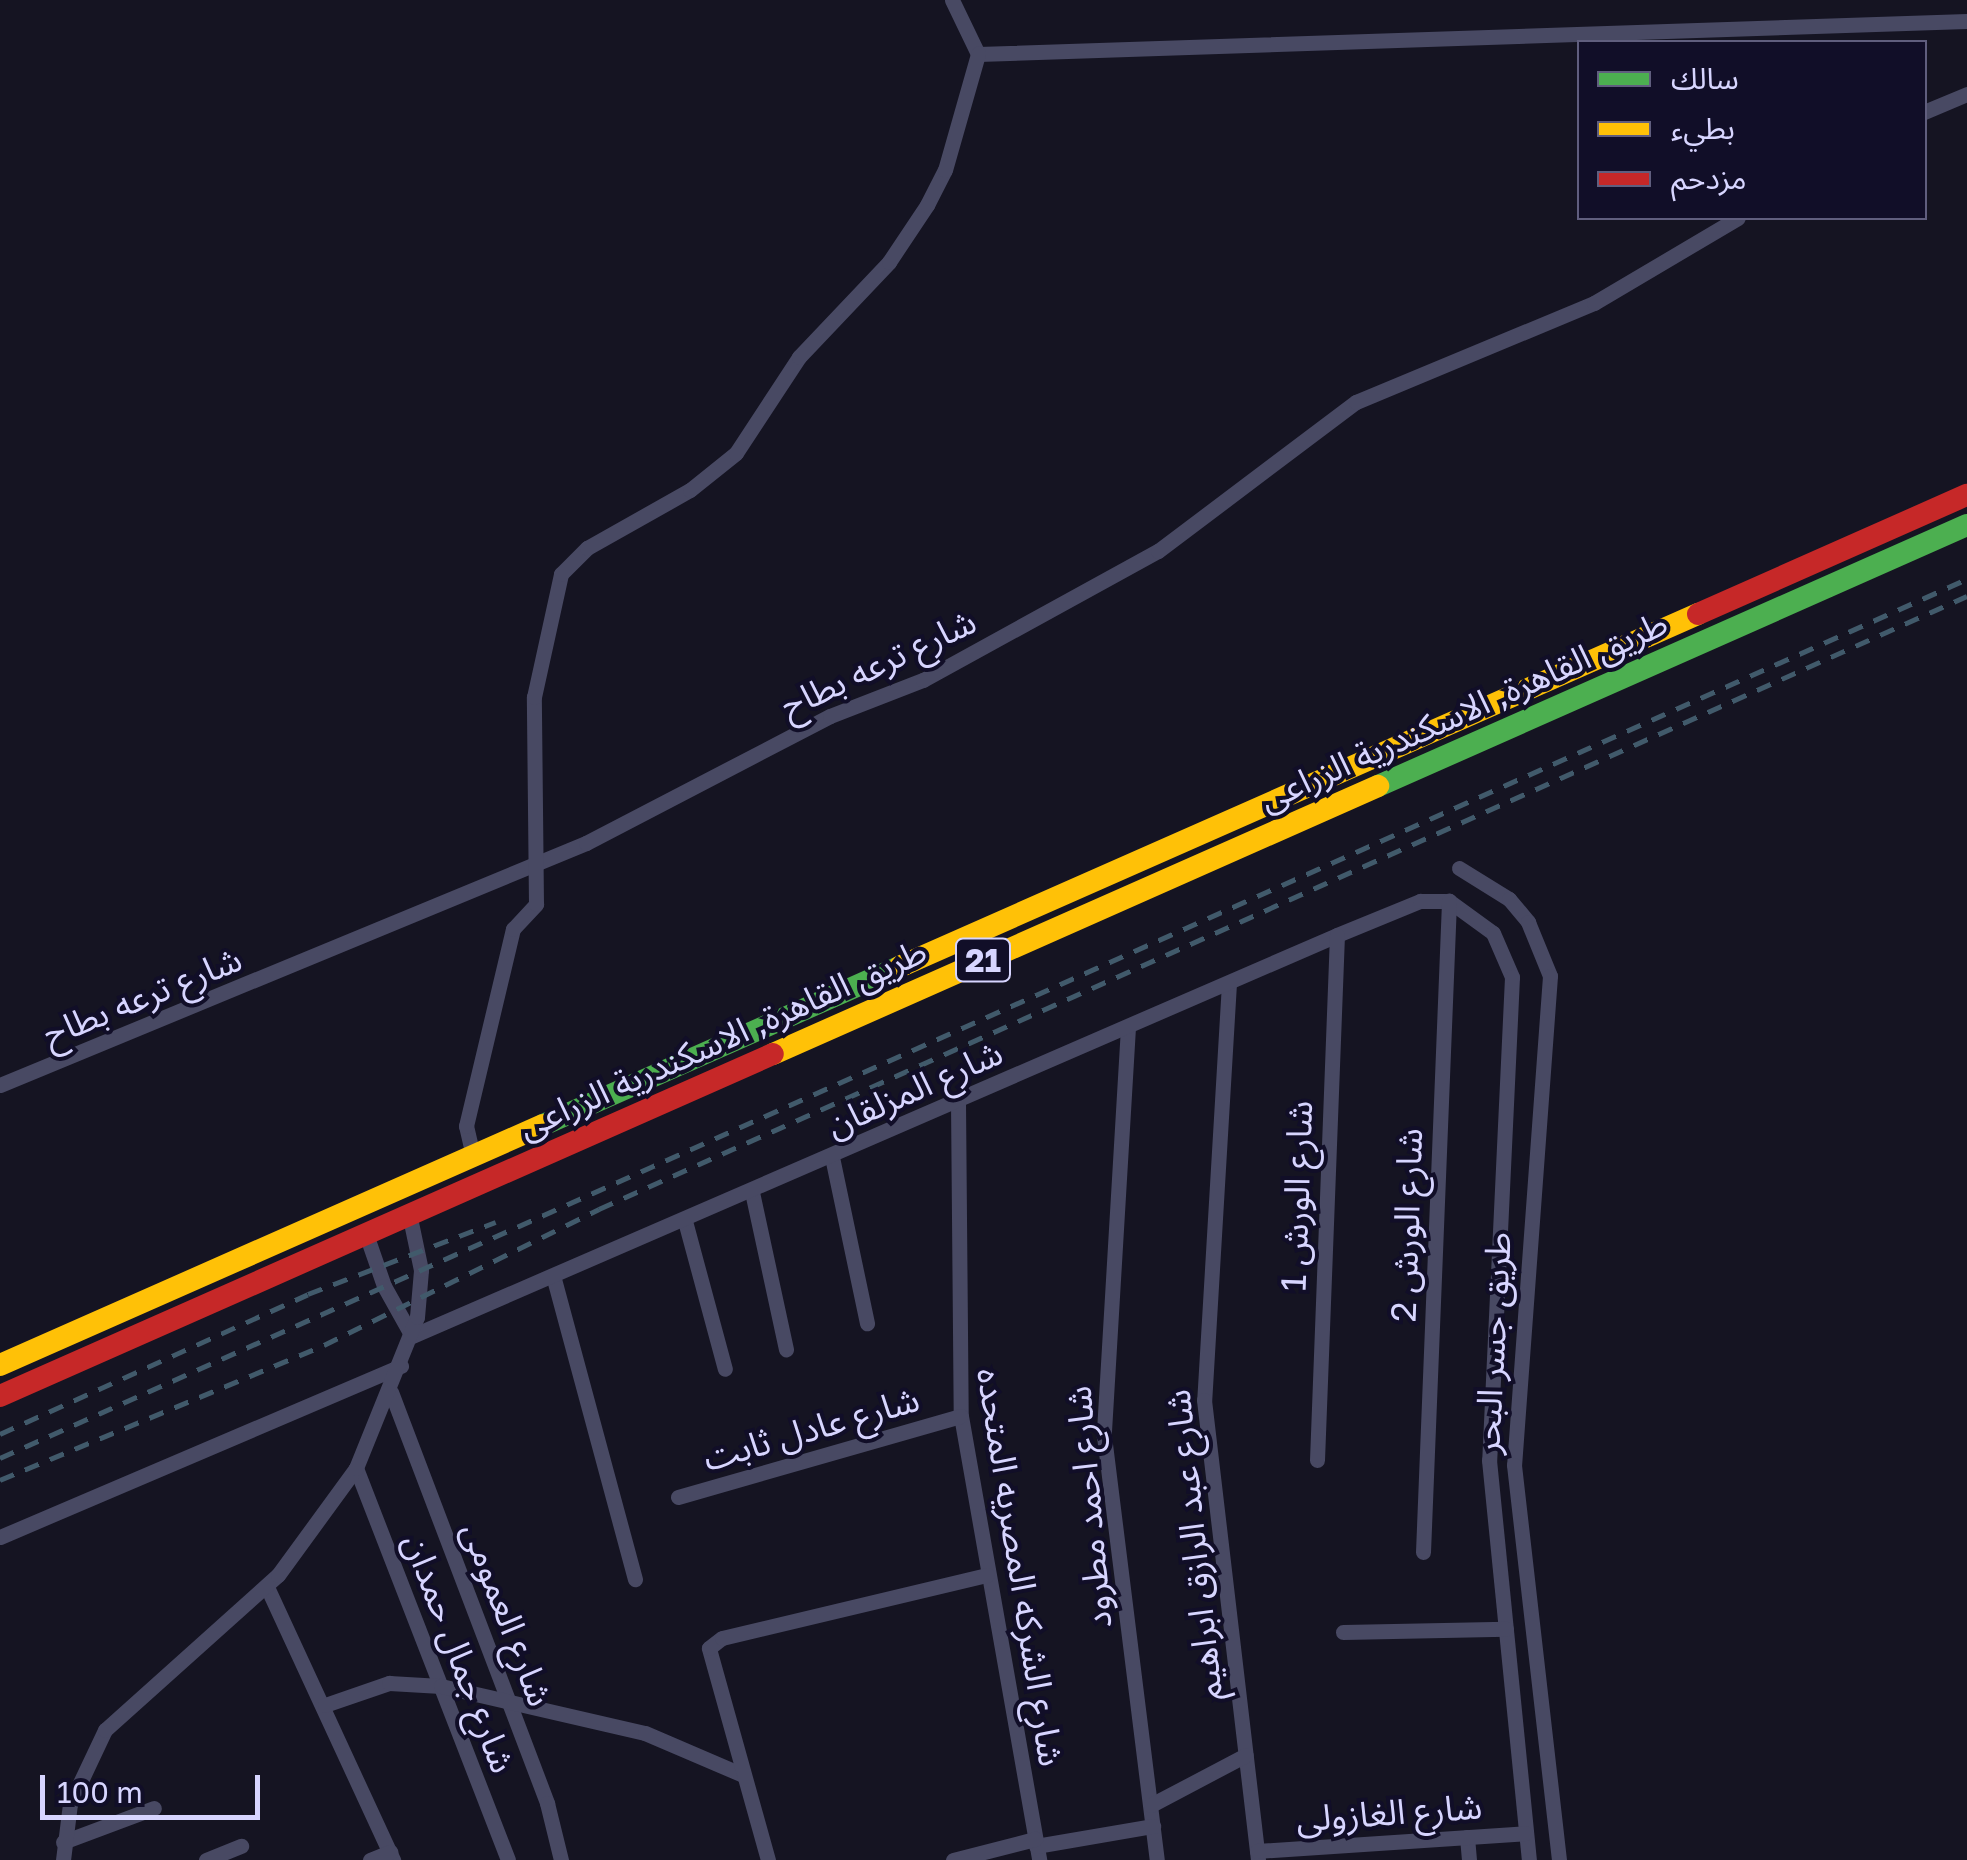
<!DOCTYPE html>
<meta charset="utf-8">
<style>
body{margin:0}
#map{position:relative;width:1967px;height:1860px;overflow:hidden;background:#151422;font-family:"Golos Text","Noto Sans Arabic",sans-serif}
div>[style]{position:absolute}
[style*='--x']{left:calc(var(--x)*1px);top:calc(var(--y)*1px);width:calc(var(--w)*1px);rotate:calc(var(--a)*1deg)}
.street>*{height:15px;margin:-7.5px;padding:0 7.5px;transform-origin:7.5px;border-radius:7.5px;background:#484963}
.fast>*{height:22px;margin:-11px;padding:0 11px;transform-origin:11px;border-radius:11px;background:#4caf50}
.slow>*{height:22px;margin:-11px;padding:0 11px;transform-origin:11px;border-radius:11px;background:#ffc107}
.jam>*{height:22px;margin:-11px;padding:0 11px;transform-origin:11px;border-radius:11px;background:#c62828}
.rail>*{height:5px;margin-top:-2.5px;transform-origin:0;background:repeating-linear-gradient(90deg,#415a6b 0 15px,transparent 0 27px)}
span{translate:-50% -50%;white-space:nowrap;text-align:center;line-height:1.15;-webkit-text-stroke:8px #110e28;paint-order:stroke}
.shield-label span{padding:2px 8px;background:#110e28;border:2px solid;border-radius:8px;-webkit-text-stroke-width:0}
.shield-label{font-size:32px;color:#d7d5ff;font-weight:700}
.street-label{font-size:35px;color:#d7d5ff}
.legend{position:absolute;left:1577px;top:40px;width:350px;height:180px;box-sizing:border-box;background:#110e28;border:2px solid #605e7e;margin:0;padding:12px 18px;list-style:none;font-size:30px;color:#d7d5ff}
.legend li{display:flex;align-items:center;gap:20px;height:50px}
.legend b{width:50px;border:2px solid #605e7e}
.scale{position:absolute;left:40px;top:1775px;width:220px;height:45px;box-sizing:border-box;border:5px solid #d7d5ff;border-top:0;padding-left:12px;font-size:30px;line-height:35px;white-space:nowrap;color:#d7d5ff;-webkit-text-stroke:8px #110e28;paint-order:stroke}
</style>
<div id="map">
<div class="street">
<div style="--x:952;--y:0;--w:60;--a:64.3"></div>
<div style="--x:978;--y:54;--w:990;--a:-1.91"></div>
<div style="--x:1924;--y:112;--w:47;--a:-22.7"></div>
<div style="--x:1459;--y:868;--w:59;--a:31.8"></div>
<div style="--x:1509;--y:899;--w:30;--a:50"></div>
<div style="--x:1528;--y:922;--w:58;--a:67.8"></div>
<div style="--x:1550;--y:976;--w:490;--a:94.2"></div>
<div style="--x:1514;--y:1465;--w:398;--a:83.5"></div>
<div style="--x:1229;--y:983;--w:418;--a:93.4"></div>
<div style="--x:1204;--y:1400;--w:463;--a:83.3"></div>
<div style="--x:1128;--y:1027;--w:410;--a:93.4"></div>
<div style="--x:1104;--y:1436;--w:427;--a:82.9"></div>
<div style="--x:0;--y:1085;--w:634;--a:-22.44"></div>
<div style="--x:586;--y:843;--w:275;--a:-27.5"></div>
<div style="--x:830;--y:716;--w:100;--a:-21.2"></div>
<div style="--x:923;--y:680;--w:268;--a:-28.8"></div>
<div style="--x:1158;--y:551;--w:248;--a:-37"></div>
<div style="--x:1356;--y:402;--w:258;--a:-22.6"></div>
<div style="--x:1594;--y:303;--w:167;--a:-30.6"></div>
<div style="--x:958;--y:1102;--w:314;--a:89.5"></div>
<div style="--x:961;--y:1416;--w:451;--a:80"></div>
<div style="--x:473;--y:1156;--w:31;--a:-103"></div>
<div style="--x:466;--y:1126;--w:203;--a:-76.6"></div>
<div style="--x:513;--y:929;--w:34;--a:-47"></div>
<div style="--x:536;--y:904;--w:207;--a:-90.6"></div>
<div style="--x:534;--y:697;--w:126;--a:-77.6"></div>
<div style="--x:561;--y:574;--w:37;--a:-45"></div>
<div style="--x:587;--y:548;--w:118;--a:-29.4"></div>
<div style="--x:690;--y:490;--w:59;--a:-38.8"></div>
<div style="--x:736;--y:453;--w:115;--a:-56.7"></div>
<div style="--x:799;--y:357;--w:131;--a:-46.5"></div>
<div style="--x:889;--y:262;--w:69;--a:-56.3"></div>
<div style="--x:927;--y:205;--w:39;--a:-63"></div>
<div style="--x:945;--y:170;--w:121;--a:-74.1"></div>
<div style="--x:832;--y:1157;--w:170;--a:78.1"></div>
<div style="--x:752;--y:1192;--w:161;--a:77.8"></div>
<div style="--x:685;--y:1221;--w:153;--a:74.9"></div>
<div style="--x:366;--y:1234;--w:55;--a:70.9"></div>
<div style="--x:384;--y:1286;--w:57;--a:60.8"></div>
<div style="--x:554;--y:1279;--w:311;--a:74.9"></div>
<div style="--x:412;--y:1336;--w:1008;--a:-23.44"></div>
<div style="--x:1337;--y:935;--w:90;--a:-22.3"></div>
<div style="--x:1420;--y:901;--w:29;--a:0"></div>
<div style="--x:1449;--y:901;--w:54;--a:36"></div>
<div style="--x:1493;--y:933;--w:48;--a:66.6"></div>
<div style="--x:1512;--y:977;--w:484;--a:92.7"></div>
<div style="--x:1489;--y:1460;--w:402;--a:84.3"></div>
<div style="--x:391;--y:1392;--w:440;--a:69.2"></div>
<div style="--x:547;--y:1803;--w:59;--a:76.2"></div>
<div style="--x:1317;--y:1460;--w:525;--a:-87.82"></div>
<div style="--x:356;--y:1468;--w:420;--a:68.8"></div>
<div style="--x:678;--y:1497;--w:294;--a:-16"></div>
<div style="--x:0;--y:1537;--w:436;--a:-23.1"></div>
<div style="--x:1423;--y:1552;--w:652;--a:-87.71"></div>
<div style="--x:267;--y:1587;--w:301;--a:65.2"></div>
<div style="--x:1343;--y:1632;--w:163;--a:-1.1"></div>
<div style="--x:325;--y:1705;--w:68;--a:-19"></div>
<div style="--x:389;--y:1683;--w:52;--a:3.3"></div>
<div style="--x:441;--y:1686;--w:209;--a:13"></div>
<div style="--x:645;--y:1733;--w:107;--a:23.2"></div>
<div style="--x:1151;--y:1805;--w:107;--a:-27.8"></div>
<div style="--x:1467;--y:1837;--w:23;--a:85"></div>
<div style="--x:63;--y:1842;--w:97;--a:-20.5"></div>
<div style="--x:1036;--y:1846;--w:119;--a:-9.7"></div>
<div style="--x:1257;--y:1851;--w:269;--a:-3.8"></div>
<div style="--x:63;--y:1860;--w:56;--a:-82.9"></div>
<div style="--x:70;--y:1804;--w:82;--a:-64.7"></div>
<div style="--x:105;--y:1730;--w:232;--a:-41.9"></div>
<div style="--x:278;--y:1575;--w:132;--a:-53.9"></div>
<div style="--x:356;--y:1468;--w:163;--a:-68"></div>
<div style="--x:417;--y:1317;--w:47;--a:-85.1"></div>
<div style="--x:421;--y:1270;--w:53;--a:-101.9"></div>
<div style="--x:206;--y:1860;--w:38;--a:-22"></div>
<div style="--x:370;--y:1860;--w:22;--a:-22"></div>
<div style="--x:768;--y:1860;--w:220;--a:-105.6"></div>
<div style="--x:709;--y:1648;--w:16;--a:-38"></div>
<div style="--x:722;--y:1638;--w:272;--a:-13.4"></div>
<div style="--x:953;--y:1860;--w:85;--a:-14.4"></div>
</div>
<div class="fast">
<div style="--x:1378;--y:786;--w:644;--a:-23.9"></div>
<div style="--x:543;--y:1125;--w:389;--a:-23.9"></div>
</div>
<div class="slow">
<div style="--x:899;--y:967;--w:874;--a:-23.84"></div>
<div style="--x:773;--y:1054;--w:662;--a:-23.89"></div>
<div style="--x:0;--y:1365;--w:594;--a:-23.84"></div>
</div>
<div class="jam">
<div style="--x:1698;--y:614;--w:294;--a:-23.9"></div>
<div style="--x:0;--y:1396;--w:845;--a:-23.87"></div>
</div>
<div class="rail">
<div style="--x:0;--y:1434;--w:338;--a:-24.4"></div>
<div style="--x:308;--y:1294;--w:201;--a:-21"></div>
<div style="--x:0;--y:1458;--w:2154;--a:-24.08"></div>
<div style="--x:0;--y:1480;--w:351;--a:-22.6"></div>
<div style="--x:324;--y:1345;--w:307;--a:-26.3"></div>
<div style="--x:599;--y:1209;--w:1499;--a:-24.14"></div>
</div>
<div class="shield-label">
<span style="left:983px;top:960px">21</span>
</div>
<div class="street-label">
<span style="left:878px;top:663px;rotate:-25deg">شارع ترعه بطاح</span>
<span style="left:1463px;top:710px;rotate:-24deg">طريق القاهرة, الاسكندرية الزراعى</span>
<span style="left:142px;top:996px;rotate:-22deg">شارع ترعه بطاح</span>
<span style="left:722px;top:1038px;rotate:-24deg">طريق القاهرة, الاسكندرية الزراعى</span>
<span style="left:914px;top:1088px;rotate:-24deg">شارع المزلقان</span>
<span style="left:1296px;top:1196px;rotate:-88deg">شارع الورش 1</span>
<span style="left:1406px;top:1225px;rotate:-88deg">شارع الورش 2</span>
<span style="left:1492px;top:1343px;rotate:-87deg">طريق جسر البحر</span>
<span style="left:811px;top:1428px;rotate:-16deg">شارع عادل ثابت</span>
<span style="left:1088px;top:1507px;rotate:-95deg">شارع احمد مطرود</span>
<span style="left:1193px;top:1545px;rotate:-96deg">شارع عبد الرازق ابراهيم</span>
<span style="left:1021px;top:1567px;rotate:81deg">شارع الشركه المصريه المتحده</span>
<span style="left:508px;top:1614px;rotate:69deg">شارع العمومى</span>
<span style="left:460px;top:1653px;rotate:69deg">شارع جمال حمدان</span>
<span style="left:1389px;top:1812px;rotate:-4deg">شارع الغازولى</span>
</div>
<ul class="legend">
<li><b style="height:12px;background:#4caf50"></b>سالك</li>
<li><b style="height:12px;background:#ffc107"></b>بطيء</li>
<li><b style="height:12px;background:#c62828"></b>مزدحم</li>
</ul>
<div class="scale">100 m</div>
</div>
